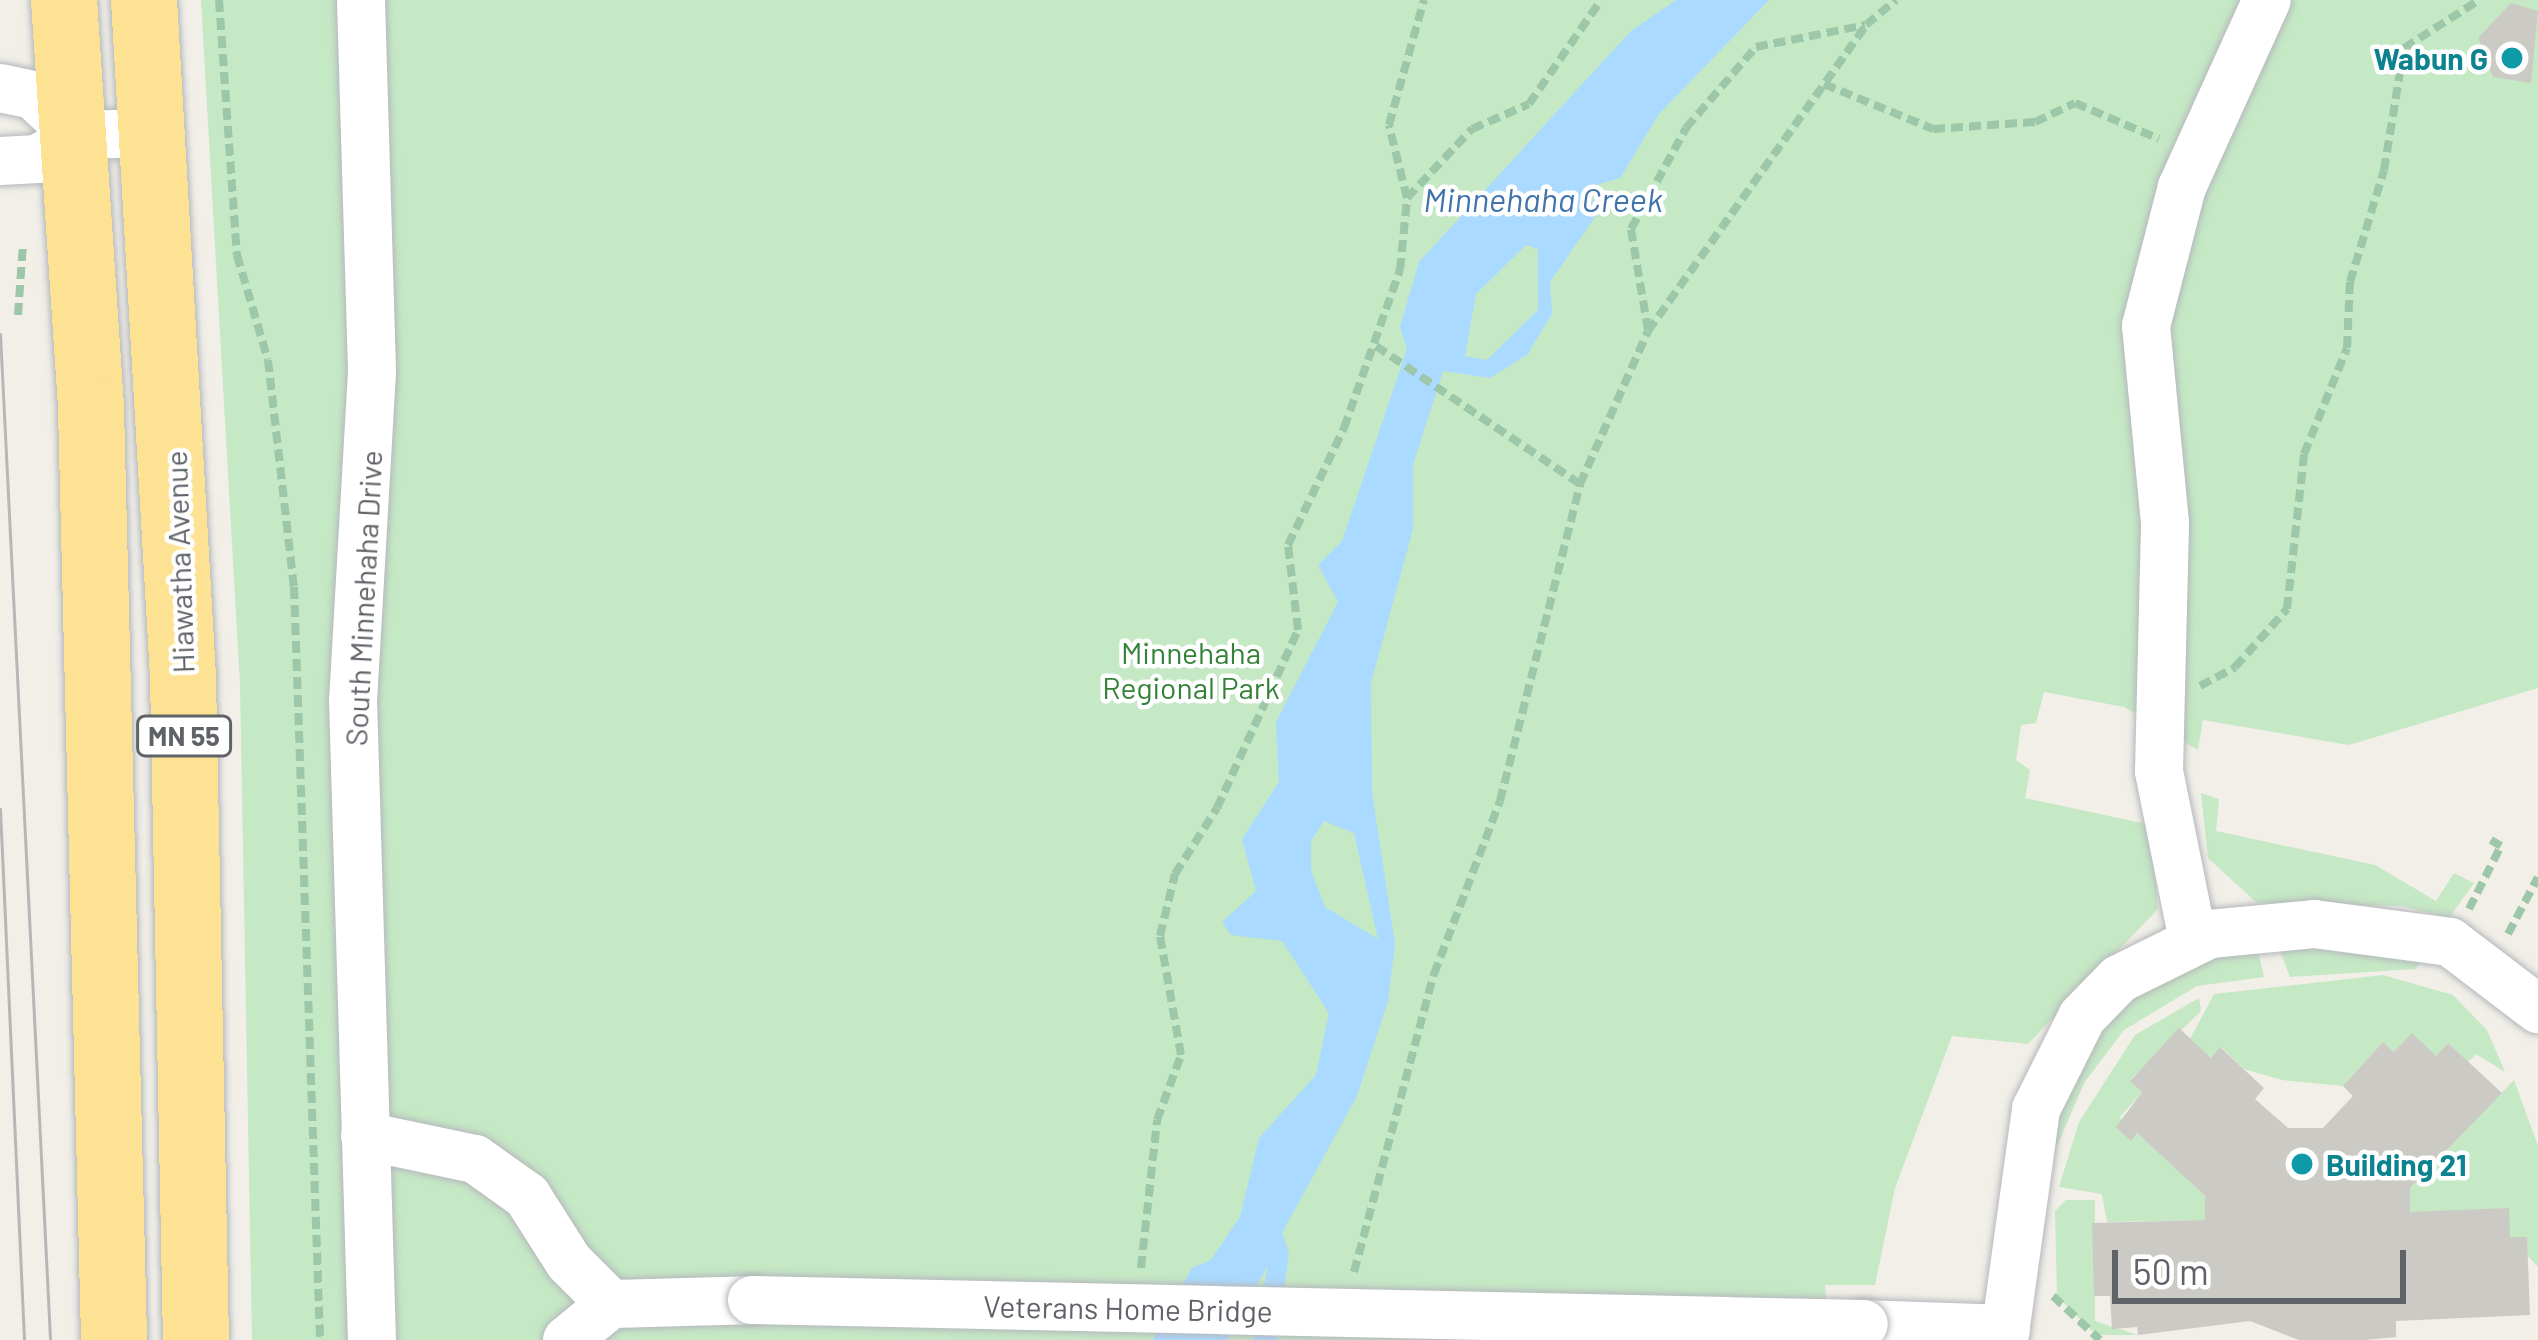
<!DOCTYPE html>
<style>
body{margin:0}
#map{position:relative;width:2538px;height:1340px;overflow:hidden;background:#f1efe8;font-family:Barlow,sans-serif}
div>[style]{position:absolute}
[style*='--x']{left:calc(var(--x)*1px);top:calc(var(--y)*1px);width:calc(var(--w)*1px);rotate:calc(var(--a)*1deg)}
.green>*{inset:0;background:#c5e8c5}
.water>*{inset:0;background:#aadaff}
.building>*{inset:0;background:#cccac5}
.path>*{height:8px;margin-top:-4px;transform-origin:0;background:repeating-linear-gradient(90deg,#9cc7a9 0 12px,transparent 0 18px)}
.roads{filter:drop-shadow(0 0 3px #b5b8bc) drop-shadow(0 0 3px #b5b8bc)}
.minor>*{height:48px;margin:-24px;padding:0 24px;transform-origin:24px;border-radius:24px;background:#fff}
.highway>*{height:66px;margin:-33px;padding:0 33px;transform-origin:33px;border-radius:33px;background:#fde293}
.tram>*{height:3px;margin:-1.5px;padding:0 1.5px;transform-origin:1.5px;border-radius:1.5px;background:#b6b7b8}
.bridges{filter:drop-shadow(0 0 3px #b5b8bc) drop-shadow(0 0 3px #b5b8bc)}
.minor-bridge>*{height:48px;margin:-24px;padding:0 24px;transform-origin:24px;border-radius:24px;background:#fff}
.dots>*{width:33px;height:33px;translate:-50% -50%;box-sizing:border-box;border:6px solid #fff;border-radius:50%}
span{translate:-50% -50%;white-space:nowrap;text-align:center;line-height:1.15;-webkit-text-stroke:9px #fff;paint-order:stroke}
.shield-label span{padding:3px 9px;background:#fff;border:3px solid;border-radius:9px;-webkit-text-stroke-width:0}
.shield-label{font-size:27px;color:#5f6368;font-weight:700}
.culture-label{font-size:30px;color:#0d838f;font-weight:700}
.right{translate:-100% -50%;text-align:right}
.left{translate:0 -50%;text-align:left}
.street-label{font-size:30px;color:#5f6368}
.park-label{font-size:30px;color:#348238}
.water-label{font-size:33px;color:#4174aa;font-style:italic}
.scale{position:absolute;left:2112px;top:1250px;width:294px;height:54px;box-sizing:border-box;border:6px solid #5f6368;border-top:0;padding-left:15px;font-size:36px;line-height:42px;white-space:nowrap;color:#5f6368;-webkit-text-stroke:9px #fff;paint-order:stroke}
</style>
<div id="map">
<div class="green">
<div style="clip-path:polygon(201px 0,2538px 0,2538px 688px,2349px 745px,2203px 720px,2198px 750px,2124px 707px,2044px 692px,2036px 723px,2021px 725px,2016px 760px,2030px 770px,2025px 798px,2151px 825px,2158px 909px,2028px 1044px,1952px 1036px,1895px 1188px,1875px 1285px,1825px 1285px,1829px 1340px,252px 1340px,240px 684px)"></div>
<div style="clip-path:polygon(2201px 793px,2219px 799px,2216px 831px,2375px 865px,2436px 901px,2454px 873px,2474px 883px,2449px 918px,2402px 906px,2257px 903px,2208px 858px)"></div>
<div style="clip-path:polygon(2276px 940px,2426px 956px,2415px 969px,2290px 977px)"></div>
<div style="clip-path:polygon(2258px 951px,2264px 977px,2197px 986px,2124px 1030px,2084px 1083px,2048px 1167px,2056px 1111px,2091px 1034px,2172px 963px)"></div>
<div style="clip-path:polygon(2383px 975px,2453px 995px,2487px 1030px,2505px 1072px,2476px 1054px,2468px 1062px,2448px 1043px,2436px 1056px,2412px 1034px,2394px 1052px,2383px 1042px,2343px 1086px,2282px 1080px,2244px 1069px,2221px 1047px,2211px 1058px,2190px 1039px,2214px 994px)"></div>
<div style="clip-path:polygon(2199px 998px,2201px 1011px,2130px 1080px,2142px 1092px,2120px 1117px,2130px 1140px,2137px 1133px,2205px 1196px,2205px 1220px,2107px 1222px,2102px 1194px,2059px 1187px,2079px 1122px,2135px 1035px)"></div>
<div style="clip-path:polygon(2514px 1080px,2538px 1146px,2538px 1267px,2510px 1237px,2410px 1212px,2410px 1188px)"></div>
<div style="clip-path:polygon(2066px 1200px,2095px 1200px,2095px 1321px,2138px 1335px,2096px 1335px,2057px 1296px,2055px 1211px)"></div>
</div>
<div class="water">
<div style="clip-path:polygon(evenodd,1676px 0,1769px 0,1659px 114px,1620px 178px,1589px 187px,1597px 214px,1550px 282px,1552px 314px,1527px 355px,1490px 378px,1443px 371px,1413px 465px,1413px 529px,1371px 683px,1372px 792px,1395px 944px,1388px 1001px,1357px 1096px,1282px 1233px,1289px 1253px,1277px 1340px,1254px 1340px,1268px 1265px,1227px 1340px,1153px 1340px,1192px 1268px,1211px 1260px,1240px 1217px,1259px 1138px,1316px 1075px,1329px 1013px,1282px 941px,1231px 935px,1222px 922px,1256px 891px,1242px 839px,1279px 782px,1276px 722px,1338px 602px,1318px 565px,1342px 541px,1407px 349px,1400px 327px,1419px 262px,1631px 31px,1676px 0,1526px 245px,1538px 249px,1538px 310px,1487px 360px,1465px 356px,1476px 294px,1526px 245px,1676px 0,1324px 821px,1354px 833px,1378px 939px,1325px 907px,1311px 870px,1311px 841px,1324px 821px)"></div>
</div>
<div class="building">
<div style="clip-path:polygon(2511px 3px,2538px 11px,2531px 83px,2493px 77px,2478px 38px)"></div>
<div style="clip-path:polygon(2179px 1028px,2211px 1058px,2220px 1047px,2264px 1088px,2255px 1099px,2288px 1128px,2323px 1128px,2353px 1096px,2343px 1086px,2383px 1042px,2394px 1052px,2412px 1033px,2436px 1056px,2448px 1043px,2502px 1093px,2410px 1188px,2410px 1212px,2509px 1208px,2510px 1237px,2527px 1237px,2530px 1315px,2396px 1321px,2396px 1337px,2365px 1340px,2299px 1340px,2250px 1321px,2138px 1335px,2137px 1327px,2112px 1329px,2110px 1296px,2094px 1296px,2092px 1223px,2205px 1220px,2205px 1196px,2137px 1133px,2131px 1141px,2116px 1127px,2142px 1092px,2130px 1081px)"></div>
</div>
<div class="path">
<div style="--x:219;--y:0;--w:256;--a:86"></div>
<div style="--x:237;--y:255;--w:109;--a:73.6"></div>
<div style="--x:268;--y:360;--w:228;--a:83.5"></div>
<div style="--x:294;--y:587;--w:753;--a:88.02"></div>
<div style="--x:1824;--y:84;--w:118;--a:22.4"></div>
<div style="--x:1933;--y:129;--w:102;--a:-3.9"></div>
<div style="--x:2035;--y:122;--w:44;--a:-25.4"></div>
<div style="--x:2075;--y:103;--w:91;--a:23.2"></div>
<div style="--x:1407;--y:198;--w:95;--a:-46.7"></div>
<div style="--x:1472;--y:129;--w:62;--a:-23.7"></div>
<div style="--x:1529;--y:104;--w:126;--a:-55.3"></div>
<div style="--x:18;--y:315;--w:72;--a:-86"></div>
<div style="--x:1648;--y:330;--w:102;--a:-99.6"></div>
<div style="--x:1631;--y:229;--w:115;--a:-61.4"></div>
<div style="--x:1686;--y:128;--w:107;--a:-49.2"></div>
<div style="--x:1756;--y:47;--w:111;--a:-11.4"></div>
<div style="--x:1376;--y:346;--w:246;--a:34.1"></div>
<div style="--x:2200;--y:686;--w:40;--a:-28"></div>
<div style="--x:2235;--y:667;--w:78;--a:-48.1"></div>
<div style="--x:2287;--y:609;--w:156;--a:-83.7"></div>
<div style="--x:2304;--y:454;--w:114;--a:-67.9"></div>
<div style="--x:2347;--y:348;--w:66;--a:-87.4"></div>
<div style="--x:2350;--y:282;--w:117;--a:-73.1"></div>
<div style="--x:2384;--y:170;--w:124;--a:-80.7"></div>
<div style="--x:2404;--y:48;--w:89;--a:-32.6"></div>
<div style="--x:2469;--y:909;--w:71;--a:-63.1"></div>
<div style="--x:2501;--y:846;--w:12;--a:-149"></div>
<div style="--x:2508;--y:934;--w:64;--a:-62.2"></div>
<div style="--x:1141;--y:1268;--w:149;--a:-83.8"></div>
<div style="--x:1157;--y:1120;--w:69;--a:-69.7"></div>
<div style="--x:1181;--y:1055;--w:121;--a:-100"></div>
<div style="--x:1160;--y:936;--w:64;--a:-76.4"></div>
<div style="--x:1175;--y:874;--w:78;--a:-57.5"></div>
<div style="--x:1217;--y:808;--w:196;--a:-65.5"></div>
<div style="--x:1298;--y:630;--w:86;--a:-96.7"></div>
<div style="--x:1288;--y:545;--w:130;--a:-64.4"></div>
<div style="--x:1344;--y:428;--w:168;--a:-70.5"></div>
<div style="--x:1400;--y:270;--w:72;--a:-84.4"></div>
<div style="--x:1407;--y:198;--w:75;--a:-103.9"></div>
<div style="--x:1389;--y:125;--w:130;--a:-74.4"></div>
<div style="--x:1354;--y:1272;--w:309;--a:-75"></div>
<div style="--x:1434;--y:974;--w:185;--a:-69.1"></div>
<div style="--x:1500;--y:801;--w:327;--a:-75.8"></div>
<div style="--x:1580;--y:484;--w:167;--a:-66"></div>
<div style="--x:1648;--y:331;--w:376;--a:-54.5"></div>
<div style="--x:1866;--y:25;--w:39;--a:-40"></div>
<div style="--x:2053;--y:1296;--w:64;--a:43.1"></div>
</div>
<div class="roads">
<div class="minor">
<div style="--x:361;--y:0;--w:372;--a:88.3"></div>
<div style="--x:372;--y:372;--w:329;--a:93.3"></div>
<div style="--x:353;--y:700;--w:640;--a:88.3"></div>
<div style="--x:0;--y:88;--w:34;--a:12"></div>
<div style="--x:33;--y:95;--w:59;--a:42.9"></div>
<div style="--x:0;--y:161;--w:38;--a:-3"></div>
<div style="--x:38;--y:159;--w:45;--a:-32.3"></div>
<div style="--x:76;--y:135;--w:77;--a:-1.5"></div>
<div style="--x:2193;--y:940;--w:172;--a:-101.4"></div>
<div style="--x:2159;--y:771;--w:248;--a:-88.6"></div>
<div style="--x:2165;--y:523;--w:198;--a:-95.5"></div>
<div style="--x:2146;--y:326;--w:144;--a:-75.5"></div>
<div style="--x:2182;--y:187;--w:205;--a:-65.6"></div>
<div style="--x:365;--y:1136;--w:112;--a:11.8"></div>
<div style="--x:475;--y:1159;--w:64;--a:35.4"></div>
<div style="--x:527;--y:1196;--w:78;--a:57.5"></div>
<div style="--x:569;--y:1262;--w:59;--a:45"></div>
<div style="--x:1864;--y:1324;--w:142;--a:2"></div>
<div style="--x:567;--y:1340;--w:57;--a:-39.3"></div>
<div style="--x:611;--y:1304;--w:141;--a:-1.6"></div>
<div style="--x:2004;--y:1340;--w:233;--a:-82.1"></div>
<div style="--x:2036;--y:1109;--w:103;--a:-63.4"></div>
<div style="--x:2082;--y:1017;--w:53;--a:-45.8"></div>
<div style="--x:2119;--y:979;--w:102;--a:-26.3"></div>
<div style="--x:2210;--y:934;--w:104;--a:-5.5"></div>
<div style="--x:2314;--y:924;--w:137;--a:7.5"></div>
<div style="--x:2450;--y:942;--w:111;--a:37.3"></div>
</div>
<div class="highway">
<div style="--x:64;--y:0;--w:410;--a:86.2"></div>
<div style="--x:91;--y:409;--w:931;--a:88.58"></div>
<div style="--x:144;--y:0;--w:678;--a:86.7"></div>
<div style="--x:183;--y:677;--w:663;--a:88.88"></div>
</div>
</div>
<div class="tram">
<div style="--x:0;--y:334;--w:1007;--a:87.15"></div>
<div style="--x:0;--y:809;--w:532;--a:87.41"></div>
</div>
<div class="bridges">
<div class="minor-bridge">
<div style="--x:752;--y:1300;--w:1112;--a:1.24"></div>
</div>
</div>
<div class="dots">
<div style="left:2512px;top:58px;background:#0f9aa8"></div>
<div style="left:2302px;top:1164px;background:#0f9aa8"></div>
</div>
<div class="shield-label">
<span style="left:184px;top:736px">MN 55</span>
</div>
<div class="culture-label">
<span class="right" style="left:2488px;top:58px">Wabun G</span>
<span class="left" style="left:2326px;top:1164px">Building 21</span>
</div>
<div class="street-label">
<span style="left:179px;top:562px;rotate:-92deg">Hiawatha Avenue</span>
<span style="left:363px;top:598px;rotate:-87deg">South Minnehaha Drive</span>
<span style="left:1128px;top:1308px;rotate:1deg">Veterans Home Bridge</span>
</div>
<div class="park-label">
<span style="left:1191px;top:669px">Minnehaha<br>Regional Park</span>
</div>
<div class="water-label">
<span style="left:1543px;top:200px">Minnehaha Creek</span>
</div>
<div class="scale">50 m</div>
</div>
